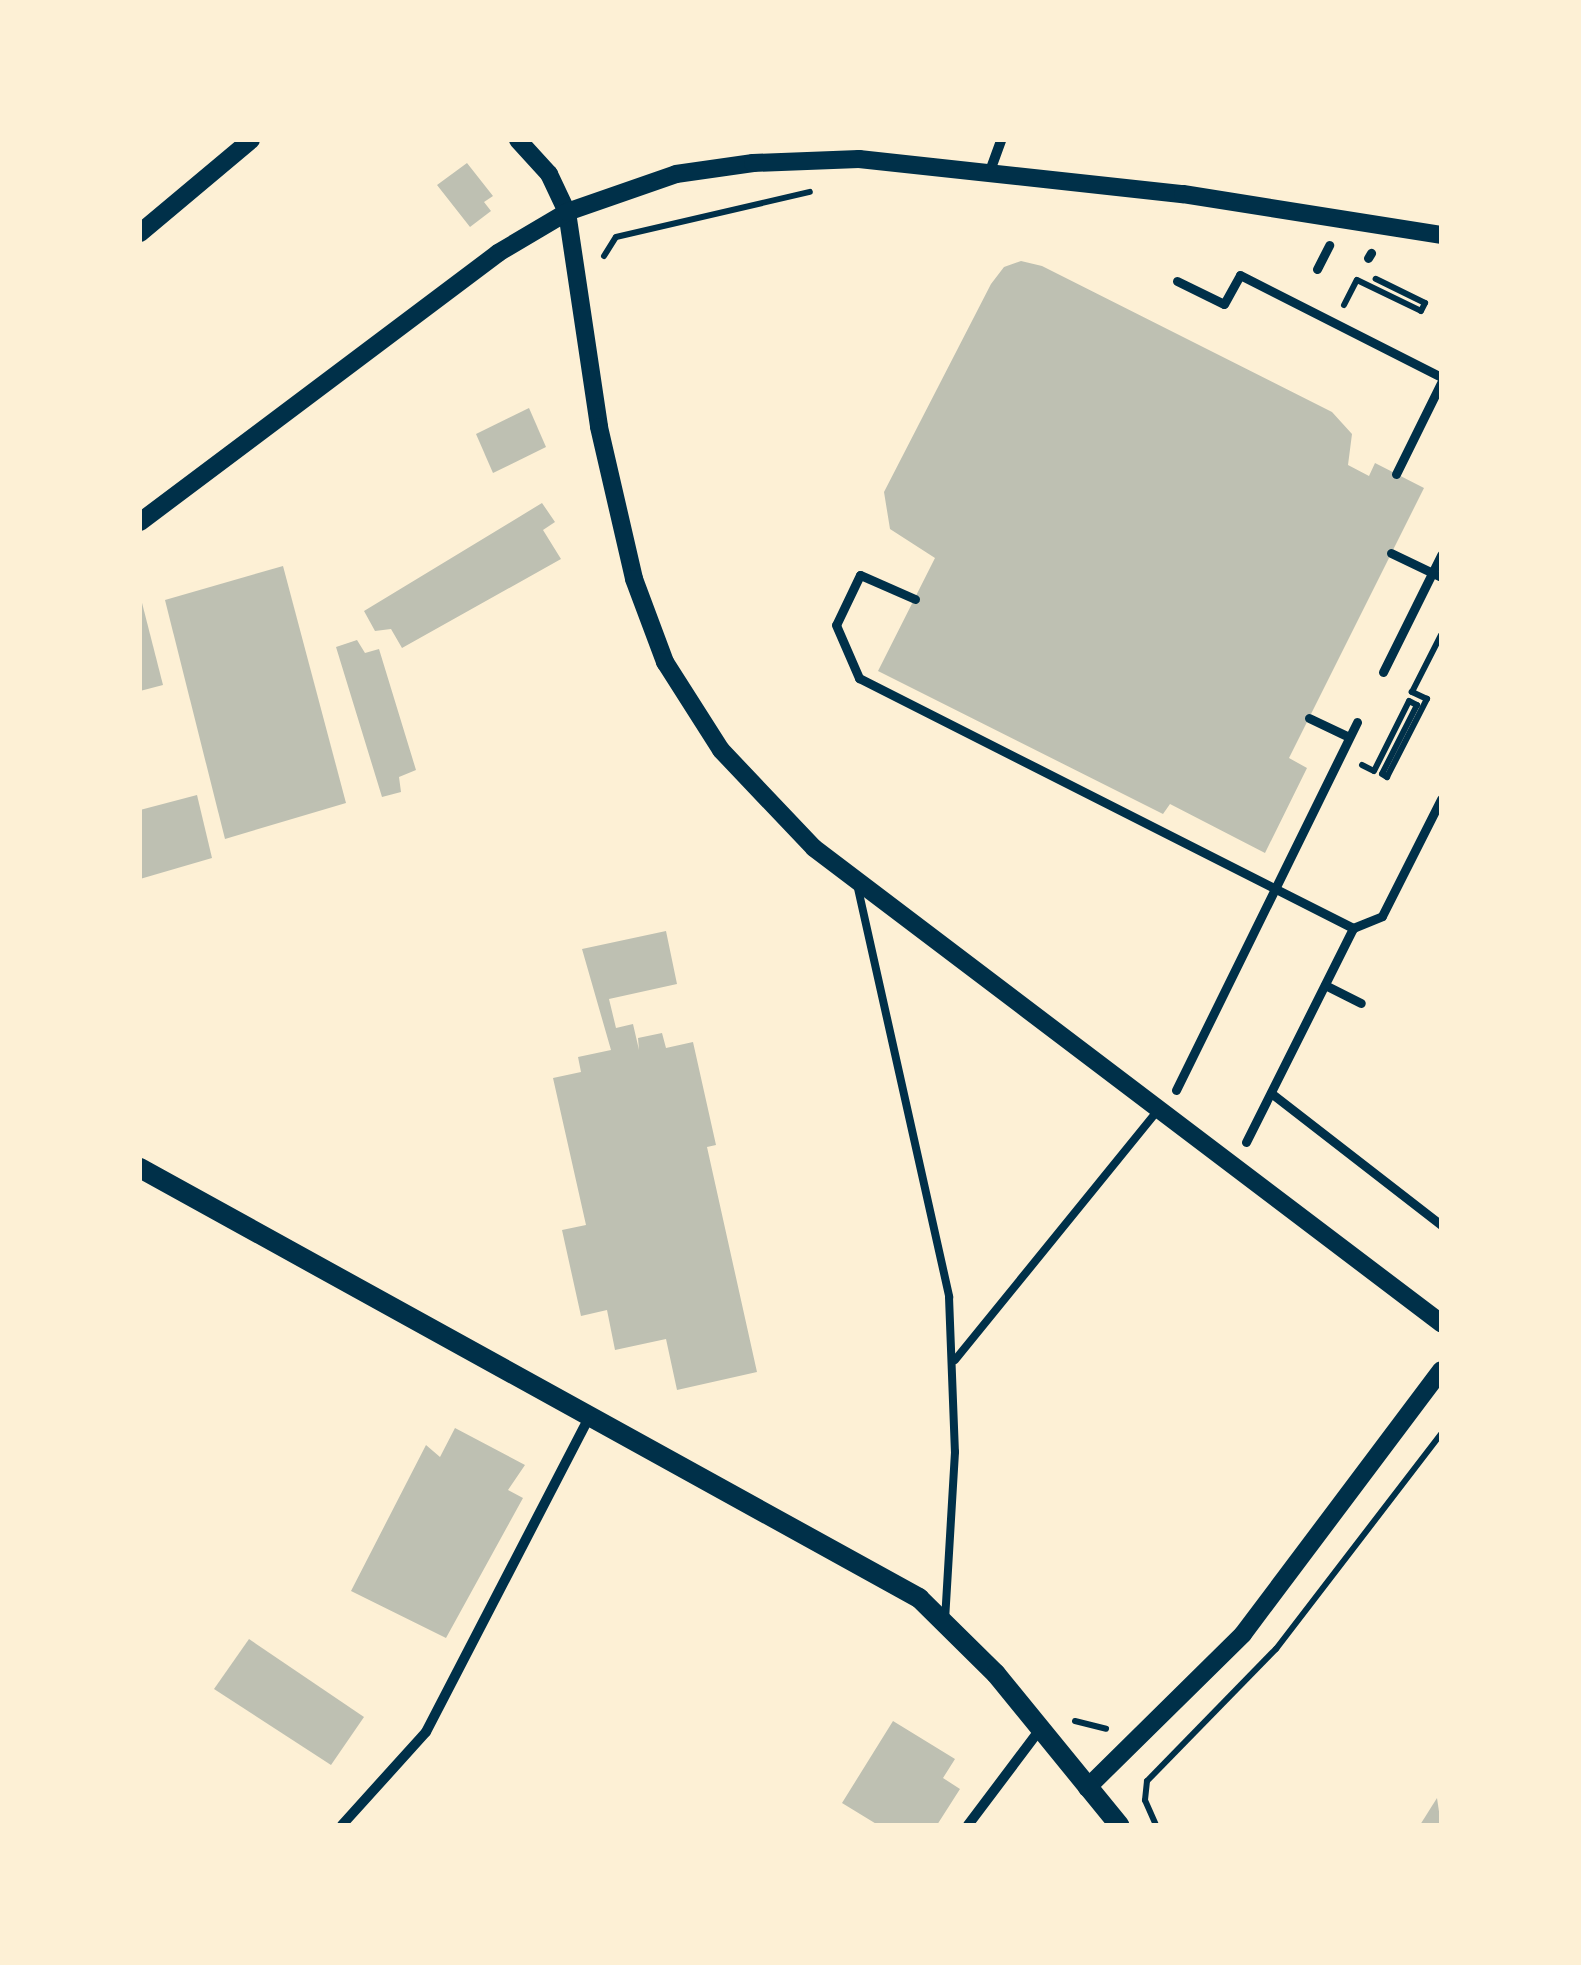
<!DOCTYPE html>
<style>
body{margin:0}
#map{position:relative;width:1581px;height:1965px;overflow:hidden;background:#fdf0d5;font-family:"PT Sans Narrow",sans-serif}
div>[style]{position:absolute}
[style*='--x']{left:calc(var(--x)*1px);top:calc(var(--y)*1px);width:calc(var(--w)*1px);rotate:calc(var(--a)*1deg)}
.building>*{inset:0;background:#bec0b2}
.path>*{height:6px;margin:-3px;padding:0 3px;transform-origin:3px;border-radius:3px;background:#003049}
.service>*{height:8px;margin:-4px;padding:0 4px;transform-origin:4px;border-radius:4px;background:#003049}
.pedestrian>*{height:9px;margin:-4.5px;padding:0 4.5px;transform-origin:4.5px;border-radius:4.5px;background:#003049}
.minor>*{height:10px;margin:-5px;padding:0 5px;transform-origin:5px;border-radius:5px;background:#003049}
.tertiary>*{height:18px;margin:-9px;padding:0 9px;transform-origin:9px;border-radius:9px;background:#003049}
.secondary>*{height:20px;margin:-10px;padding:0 10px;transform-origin:10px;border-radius:10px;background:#003049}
span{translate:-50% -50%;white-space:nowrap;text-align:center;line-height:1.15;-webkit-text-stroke:10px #fdf0d5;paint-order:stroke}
.frame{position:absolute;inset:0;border:142px solid #fdf0d5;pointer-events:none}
</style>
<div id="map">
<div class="building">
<div style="clip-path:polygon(467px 163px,493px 196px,484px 202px,491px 211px,470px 227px,437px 185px)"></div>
<div style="clip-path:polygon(1021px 261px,1042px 266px,1332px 412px,1352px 434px,1348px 465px,1369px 476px,1375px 463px,1424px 488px,1289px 758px,1307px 768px,1265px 853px,1170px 804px,1163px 814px,878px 671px,935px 558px,890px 529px,884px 492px,991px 284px,1004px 267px)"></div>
<div style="clip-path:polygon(529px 408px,546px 447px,493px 473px,476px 434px)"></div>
<div style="clip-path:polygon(542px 503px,555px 522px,543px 530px,561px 559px,402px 648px,391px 629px,375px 631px,364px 611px)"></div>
<div style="clip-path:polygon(283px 566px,346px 803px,225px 839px,165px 600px)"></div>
<div style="clip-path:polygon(140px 595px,163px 685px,140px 691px)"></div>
<div style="clip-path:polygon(357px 640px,365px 653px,379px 649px,416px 770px,399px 777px,401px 792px,382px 797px,336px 647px)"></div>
<div style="clip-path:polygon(197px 795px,212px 858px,140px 879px,140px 810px)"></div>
<div style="clip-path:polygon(666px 931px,677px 984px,609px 999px,616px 1028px,633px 1024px,639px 1050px,638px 1038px,662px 1033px,666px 1048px,693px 1042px,716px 1145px,707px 1147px,757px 1372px,677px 1390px,666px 1339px,615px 1350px,607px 1310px,581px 1316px,562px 1230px,586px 1225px,553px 1078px,581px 1072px,578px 1057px,611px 1050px,582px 949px)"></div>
<div style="clip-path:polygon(455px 1428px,525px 1465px,508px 1490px,523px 1498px,446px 1638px,351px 1591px,426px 1445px,440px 1457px)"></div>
<div style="clip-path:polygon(249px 1639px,364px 1717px,331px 1765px,214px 1689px)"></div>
<div style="clip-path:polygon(893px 1721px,955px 1759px,943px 1778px,960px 1789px,937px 1825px,878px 1825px,842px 1803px)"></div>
<div style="clip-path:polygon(1437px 1798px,1441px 1825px,1420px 1825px)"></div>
</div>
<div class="path">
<div style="--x:604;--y:256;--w:22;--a:-58"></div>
<div style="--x:616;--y:237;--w:199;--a:-13.1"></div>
<div style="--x:1344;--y:305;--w:28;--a:-63"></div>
<div style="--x:1357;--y:280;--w:71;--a:25.8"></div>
<div style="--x:1421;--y:311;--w:9;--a:-63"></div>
<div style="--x:1425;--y:303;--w:55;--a:-153.9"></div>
<div style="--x:1362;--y:765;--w:13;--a:27"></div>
<div style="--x:1374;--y:771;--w:78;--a:-63.4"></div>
<div style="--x:1409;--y:701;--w:9;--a:27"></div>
<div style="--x:1417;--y:705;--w:77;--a:116.9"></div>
<div style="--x:1382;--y:774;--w:6;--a:31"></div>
<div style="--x:1387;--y:777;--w:88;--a:-62.9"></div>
<div style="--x:1427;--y:699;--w:17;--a:-155"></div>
<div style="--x:1412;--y:692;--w:64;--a:-63"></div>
<div style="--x:1075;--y:1721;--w:32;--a:14"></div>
<div style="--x:1156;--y:1825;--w:27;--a:-114"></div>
<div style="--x:1145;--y:1800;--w:19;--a:-84"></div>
<div style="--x:1147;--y:1781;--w:185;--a:-45.7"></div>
<div style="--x:1276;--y:1649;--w:271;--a:-52.5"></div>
</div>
<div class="service">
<div style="--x:857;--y:884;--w:423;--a:77.4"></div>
<div style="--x:949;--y:1297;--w:155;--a:87.8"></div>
<div style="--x:955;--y:1452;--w:167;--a:93.4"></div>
<div style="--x:955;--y:1360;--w:323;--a:-50.9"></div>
</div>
<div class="pedestrian">
<div style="--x:1368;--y:258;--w:6;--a:-59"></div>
<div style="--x:1317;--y:269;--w:27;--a:-63"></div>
<div style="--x:1177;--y:281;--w:52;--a:26.1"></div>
<div style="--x:1224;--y:304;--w:33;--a:-61"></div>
<div style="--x:1240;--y:275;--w:225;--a:26.9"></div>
<div style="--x:1396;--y:474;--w:102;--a:-63.7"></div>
<div style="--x:1391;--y:553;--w:55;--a:25.6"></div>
<div style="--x:915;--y:599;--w:60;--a:-156.4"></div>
<div style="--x:860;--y:575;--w:55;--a:115.6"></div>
<div style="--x:836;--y:625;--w:58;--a:66.5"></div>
<div style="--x:859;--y:678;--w:554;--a:26.84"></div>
<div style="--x:1383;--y:672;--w:131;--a:-63.6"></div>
<div style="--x:1309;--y:718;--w:44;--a:25.4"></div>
<div style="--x:1325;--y:985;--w:40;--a:26.6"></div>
<div style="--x:1176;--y:1090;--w:410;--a:-63.8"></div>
<div style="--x:1271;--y:1093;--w:215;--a:37.8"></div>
<div style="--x:1246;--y:1142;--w:239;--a:-63.4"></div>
<div style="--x:1353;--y:928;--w:31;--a:-22"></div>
<div style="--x:1382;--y:916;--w:131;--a:-63.2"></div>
</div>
<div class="minor">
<div style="--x:990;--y:171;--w:33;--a:-70"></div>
<div style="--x:342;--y:1825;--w:125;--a:-47.9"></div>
<div style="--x:426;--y:1732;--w:357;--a:-62.6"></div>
<div style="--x:968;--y:1825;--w:121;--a:-53"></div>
</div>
<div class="tertiary">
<div style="--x:518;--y:140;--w:46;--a:47.6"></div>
<div style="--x:549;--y:174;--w:42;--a:64.7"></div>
<div style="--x:567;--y:212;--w:217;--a:81.5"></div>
<div style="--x:599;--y:427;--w:156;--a:77"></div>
<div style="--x:634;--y:579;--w:89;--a:69.5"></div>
<div style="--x:665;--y:662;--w:104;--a:57.5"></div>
<div style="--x:721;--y:750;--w:135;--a:46.5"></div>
<div style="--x:814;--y:848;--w:787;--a:37.15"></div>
<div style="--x:140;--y:233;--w:145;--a:-40"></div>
<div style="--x:140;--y:522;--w:448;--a:-36.9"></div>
<div style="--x:498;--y:253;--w:80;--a:-30.7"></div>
<div style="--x:567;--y:212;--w:115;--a:-19.2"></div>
<div style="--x:676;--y:174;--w:78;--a:-8.1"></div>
<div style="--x:753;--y:163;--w:106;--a:-2.2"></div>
<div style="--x:859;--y:159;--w:326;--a:6.2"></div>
<div style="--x:1183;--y:194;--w:261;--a:9"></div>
<div style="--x:1087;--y:1788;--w:219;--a:-44.6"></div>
<div style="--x:1243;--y:1634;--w:330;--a:-53.1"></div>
</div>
<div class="secondary">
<div style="--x:140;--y:1168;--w:890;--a:28.9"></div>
<div style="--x:919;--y:1598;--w:108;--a:44.6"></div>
<div style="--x:996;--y:1674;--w:195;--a:50.8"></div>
</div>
<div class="frame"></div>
</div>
